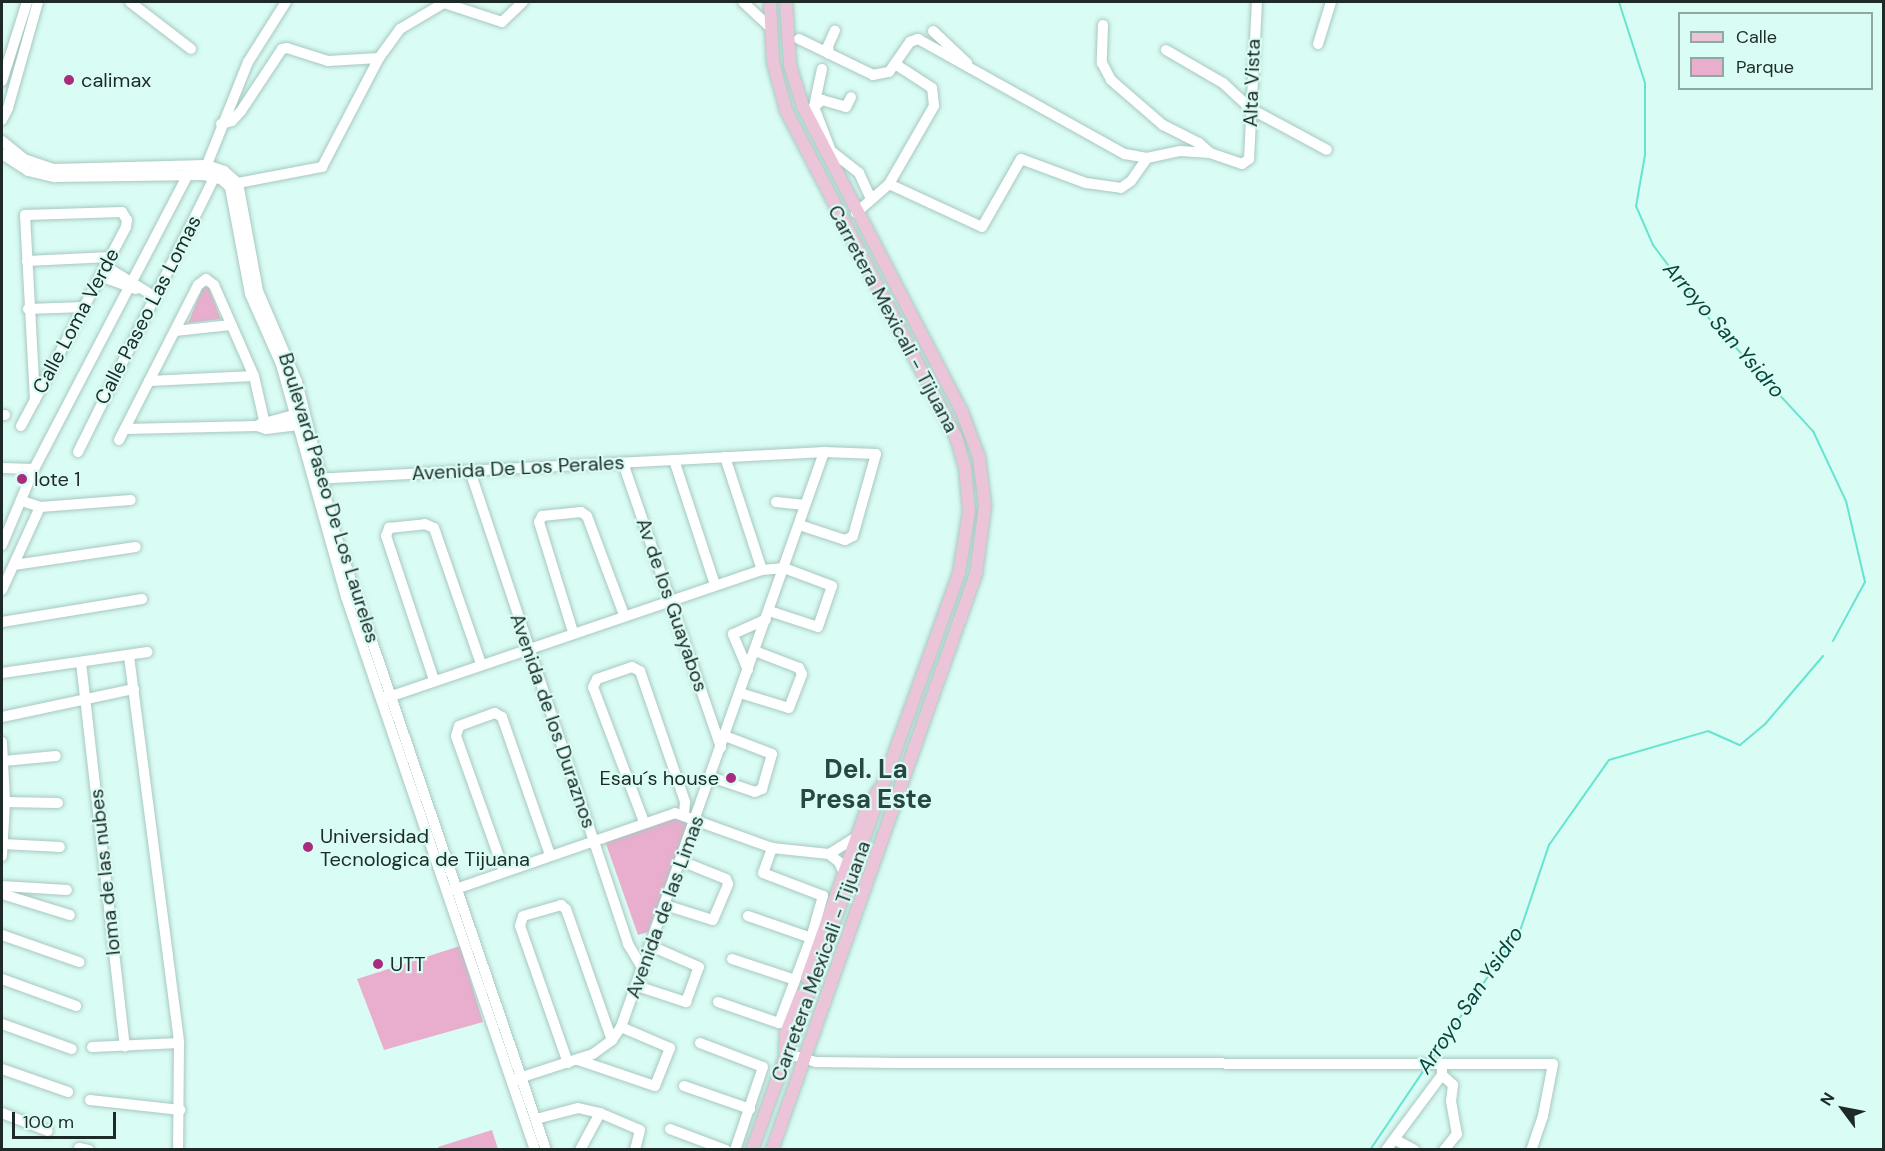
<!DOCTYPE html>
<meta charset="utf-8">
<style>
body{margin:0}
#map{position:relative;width:1885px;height:1151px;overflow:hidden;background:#d9fcf4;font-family:"DM Sans",sans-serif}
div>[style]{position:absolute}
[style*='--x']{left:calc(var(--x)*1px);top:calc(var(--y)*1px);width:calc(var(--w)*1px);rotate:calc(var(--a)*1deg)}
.green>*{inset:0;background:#e9aece}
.stream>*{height:2px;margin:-1px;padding:0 1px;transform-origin:1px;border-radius:1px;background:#65e4d0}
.roads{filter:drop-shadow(0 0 2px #a7c8c1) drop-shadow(0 0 2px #a7c8c1)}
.minor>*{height:10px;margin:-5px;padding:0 5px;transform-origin:5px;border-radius:5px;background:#fff}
.major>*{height:12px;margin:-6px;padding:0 6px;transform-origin:6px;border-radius:6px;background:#ebc4da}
.dots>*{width:16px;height:16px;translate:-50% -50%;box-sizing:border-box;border:3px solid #d9fcf4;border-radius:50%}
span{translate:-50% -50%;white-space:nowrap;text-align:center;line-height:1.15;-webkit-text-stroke:4.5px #d9fcf4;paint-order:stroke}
.poi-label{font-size:20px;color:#1d2a27}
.left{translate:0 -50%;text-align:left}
.right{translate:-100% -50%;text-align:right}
.street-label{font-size:20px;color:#1d2a27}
.water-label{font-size:21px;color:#09453d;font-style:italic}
.district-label{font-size:26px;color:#294742;font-weight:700}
.frame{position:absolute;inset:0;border:3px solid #1d2a27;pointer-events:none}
.legend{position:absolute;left:1678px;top:12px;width:195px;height:78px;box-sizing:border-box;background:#d9fcf4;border:2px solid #8ea8a2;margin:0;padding:8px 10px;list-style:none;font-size:18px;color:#1d2a27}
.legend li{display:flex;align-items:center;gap:12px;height:30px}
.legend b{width:30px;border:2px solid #8ea8a2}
.north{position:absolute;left:1813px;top:1079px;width:60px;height:60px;-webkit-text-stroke:4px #d9fcf4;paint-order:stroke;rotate:302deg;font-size:16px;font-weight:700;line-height:24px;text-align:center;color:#1d2a27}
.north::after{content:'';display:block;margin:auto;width:21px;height:27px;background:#1d2a27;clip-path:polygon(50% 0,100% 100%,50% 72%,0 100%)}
.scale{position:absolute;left:12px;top:1112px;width:104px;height:27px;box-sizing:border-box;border:3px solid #1d2a27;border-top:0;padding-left:8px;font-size:18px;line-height:21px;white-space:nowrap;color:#1d2a27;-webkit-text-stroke:4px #d9fcf4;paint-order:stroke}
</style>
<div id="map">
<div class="green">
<div style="clip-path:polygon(208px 286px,221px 319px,188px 323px,202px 289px)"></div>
<div style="clip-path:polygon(676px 818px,688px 823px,648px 932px,638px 935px,605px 841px)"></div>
<div style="clip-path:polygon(460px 946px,483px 1022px,384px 1050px,357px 979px)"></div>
<div style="clip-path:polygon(492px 1130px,498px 1149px,439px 1149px,438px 1147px)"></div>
</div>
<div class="stream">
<div style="--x:1619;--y:2;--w:85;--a:72.2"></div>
<div style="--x:1645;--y:83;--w:72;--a:90"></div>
<div style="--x:1645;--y:155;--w:52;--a:100"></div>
<div style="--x:1636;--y:206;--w:43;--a:66.4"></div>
<div style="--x:1653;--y:245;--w:85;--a:53.1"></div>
<div style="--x:1704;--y:313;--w:161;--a:47.3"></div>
<div style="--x:1813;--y:431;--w:77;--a:64.8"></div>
<div style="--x:1846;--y:501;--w:83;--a:76.8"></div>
<div style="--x:1865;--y:582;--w:67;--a:118.5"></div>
<div style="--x:1431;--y:1060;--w:160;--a:-55.7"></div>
<div style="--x:1521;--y:928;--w:88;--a:-71.4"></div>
<div style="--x:1549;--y:845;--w:104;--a:-54.8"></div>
<div style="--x:1609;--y:760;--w:103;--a:-16.3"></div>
<div style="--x:1708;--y:731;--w:35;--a:24"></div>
<div style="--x:1740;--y:745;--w:34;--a:-40"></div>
<div style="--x:1766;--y:723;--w:88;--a:-49.6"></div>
<div style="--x:1370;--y:1150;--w:100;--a:-56"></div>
</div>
<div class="roads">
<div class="minor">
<div style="--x:130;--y:2;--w:77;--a:37.6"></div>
<div style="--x:743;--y:2;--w:37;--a:43"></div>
<div style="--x:1103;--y:25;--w:38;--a:92"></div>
<div style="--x:1102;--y:63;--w:19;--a:62"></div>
<div style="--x:1111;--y:80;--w:69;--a:40.9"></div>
<div style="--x:1163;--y:125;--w:40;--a:26.6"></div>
<div style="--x:1199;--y:143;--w:15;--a:42"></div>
<div style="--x:933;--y:31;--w:47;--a:43.3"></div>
<div style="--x:799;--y:39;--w:82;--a:25.9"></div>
<div style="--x:873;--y:75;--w:16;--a:-11"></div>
<div style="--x:889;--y:72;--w:37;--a:-55"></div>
<div style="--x:910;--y:42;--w:9;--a:-21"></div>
<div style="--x:918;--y:39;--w:237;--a:29.1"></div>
<div style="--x:1125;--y:154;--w:22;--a:10"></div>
<div style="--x:1147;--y:158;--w:34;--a:-12"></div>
<div style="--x:1180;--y:151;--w:30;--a:4"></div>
<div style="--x:1210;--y:153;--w:34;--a:19"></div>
<div style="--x:1242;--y:164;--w:9;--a:-36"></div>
<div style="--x:1249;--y:159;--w:157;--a:-87.1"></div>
<div style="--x:1318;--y:44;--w:44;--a:-72.8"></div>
<div style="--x:1166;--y:50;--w:66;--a:30.1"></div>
<div style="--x:1223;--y:83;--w:38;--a:43"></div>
<div style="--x:1251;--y:109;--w:86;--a:28.3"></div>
<div style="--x:829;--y:54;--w:8;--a:-97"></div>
<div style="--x:828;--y:46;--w:17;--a:-66"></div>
<div style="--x:822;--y:69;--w:39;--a:102"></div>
<div style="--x:814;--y:107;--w:47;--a:68.9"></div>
<div style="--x:831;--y:151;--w:36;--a:38"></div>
<div style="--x:859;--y:173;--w:29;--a:65"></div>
<div style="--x:2;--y:81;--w:83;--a:-72.4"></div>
<div style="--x:814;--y:107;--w:11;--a:-41"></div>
<div style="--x:822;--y:100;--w:25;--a:16"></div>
<div style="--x:846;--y:107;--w:11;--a:-63"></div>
<div style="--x:2;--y:120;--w:13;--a:-63"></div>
<div style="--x:8;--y:108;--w:110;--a:-74.2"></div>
<div style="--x:221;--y:124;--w:11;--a:-15"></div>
<div style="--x:232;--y:121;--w:13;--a:-48"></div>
<div style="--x:241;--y:111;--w:74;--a:-56.5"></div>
<div style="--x:282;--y:49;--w:5;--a:-11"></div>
<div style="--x:287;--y:48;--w:43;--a:17.6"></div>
<div style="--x:328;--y:61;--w:51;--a:-3.4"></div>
<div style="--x:2;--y:141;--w:28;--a:39"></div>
<div style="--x:24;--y:159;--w:31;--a:19"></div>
<div style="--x:53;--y:169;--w:153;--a:-1.5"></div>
<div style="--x:206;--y:165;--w:19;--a:18"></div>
<div style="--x:224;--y:171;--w:18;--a:41"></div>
<div style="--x:238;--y:183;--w:110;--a:79.5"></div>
<div style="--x:258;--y:291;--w:99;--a:66.8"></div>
<div style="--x:297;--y:382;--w:156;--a:75.9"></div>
<div style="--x:335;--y:533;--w:652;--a:71.12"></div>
<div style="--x:2;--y:154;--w:31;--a:33"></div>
<div style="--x:28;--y:171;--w:28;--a:13"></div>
<div style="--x:55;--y:177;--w:148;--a:-0.8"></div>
<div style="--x:203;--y:175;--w:18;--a:13"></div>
<div style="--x:221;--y:179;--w:12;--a:42"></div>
<div style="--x:230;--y:187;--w:109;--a:79.4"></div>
<div style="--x:250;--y:294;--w:77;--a:66.1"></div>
<div style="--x:281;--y:364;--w:242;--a:74.4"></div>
<div style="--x:346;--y:597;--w:584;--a:71.13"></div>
<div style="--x:204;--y:172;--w:118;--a:-68.2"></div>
<div style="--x:248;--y:62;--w:71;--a:-57.7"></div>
<div style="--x:238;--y:183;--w:86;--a:-10.8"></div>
<div style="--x:322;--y:167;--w:123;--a:-62.4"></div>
<div style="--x:379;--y:58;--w:36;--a:-54"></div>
<div style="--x:400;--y:29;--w:51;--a:-30.6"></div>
<div style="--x:444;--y:3;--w:61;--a:18.1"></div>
<div style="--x:502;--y:22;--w:29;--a:-44"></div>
<div style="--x:889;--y:184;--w:102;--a:24.8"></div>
<div style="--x:982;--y:227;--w:78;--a:-60.2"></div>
<div style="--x:1021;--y:159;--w:69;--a:20.3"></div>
<div style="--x:1086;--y:183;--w:35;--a:8"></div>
<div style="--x:1121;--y:188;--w:12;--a:-35"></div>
<div style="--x:1131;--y:181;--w:28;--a:-55"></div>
<div style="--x:856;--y:213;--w:44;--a:-41.3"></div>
<div style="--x:889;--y:184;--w:90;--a:-60"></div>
<div style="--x:934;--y:106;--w:18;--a:-96"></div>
<div style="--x:932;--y:88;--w:44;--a:-147"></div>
<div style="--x:27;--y:261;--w:83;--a:-2.8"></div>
<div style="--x:105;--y:266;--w:59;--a:31.8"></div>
<div style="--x:100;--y:276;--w:38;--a:20"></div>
<div style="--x:28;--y:309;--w:56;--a:-2"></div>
<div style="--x:175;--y:331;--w:56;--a:-6.1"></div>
<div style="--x:149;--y:381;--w:105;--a:-2.7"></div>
<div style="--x:2;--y:415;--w:3;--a:0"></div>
<div style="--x:260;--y:424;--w:43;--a:-14.7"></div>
<div style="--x:21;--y:426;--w:30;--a:-62"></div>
<div style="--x:35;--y:400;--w:105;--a:-62.2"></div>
<div style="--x:84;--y:307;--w:90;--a:-62.3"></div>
<div style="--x:126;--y:227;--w:7;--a:-82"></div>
<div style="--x:127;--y:220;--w:9;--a:-122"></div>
<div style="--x:122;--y:212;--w:97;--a:178.2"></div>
<div style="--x:25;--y:215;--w:185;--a:86.9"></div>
<div style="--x:125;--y:429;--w:132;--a:-1.3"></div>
<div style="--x:257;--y:426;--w:9;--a:18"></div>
<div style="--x:266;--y:429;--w:39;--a:-7"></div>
<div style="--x:119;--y:440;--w:174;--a:-63"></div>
<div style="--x:198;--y:285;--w:10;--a:-37"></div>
<div style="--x:206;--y:279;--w:10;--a:37"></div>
<div style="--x:214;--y:285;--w:99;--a:66.3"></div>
<div style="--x:254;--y:376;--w:54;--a:77.2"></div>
<div style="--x:78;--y:452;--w:313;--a:-63.6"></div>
<div style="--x:725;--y:457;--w:119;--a:71.9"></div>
<div style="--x:674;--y:460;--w:132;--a:71.8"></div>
<div style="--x:623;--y:463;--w:301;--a:71"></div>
<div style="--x:2;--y:468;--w:32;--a:2"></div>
<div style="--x:470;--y:471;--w:499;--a:71.5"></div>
<div style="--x:628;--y:944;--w:29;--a:59"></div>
<div style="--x:314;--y:479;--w:511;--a:-3.03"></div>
<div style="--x:824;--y:452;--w:52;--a:2.2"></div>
<div style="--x:876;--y:454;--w:85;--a:105.7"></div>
<div style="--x:853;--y:536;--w:9;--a:153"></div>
<div style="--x:845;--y:540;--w:48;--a:-161.9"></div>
<div style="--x:22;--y:501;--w:19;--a:18"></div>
<div style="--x:40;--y:507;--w:91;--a:-4.4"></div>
<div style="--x:776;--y:502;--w:29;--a:6"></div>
<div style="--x:2;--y:545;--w:82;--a:-67.2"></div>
<div style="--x:34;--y:469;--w:336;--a:-62.4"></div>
<div style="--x:14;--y:565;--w:123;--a:-8.4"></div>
<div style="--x:2;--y:590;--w:91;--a:-65.4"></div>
<div style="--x:2;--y:622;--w:142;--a:-9.3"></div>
<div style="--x:573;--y:632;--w:115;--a:-107.2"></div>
<div style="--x:539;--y:522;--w:7;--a:-63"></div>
<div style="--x:542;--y:516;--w:39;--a:-6"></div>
<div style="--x:581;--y:512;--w:7;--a:34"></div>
<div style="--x:587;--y:516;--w:106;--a:69.5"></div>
<div style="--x:129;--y:656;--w:390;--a:82.6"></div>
<div style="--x:179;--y:1043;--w:107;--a:90.5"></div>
<div style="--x:81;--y:662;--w:387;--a:83.5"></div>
<div style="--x:748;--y:670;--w:39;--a:-113"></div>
<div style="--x:733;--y:634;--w:36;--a:-24"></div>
<div style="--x:2;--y:673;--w:147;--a:-8.2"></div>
<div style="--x:434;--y:680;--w:152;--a:-108.4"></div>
<div style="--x:386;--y:536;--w:9;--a:-69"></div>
<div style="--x:389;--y:528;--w:36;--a:-6"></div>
<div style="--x:425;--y:524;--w:10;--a:24"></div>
<div style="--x:434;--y:528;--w:144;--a:70.9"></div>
<div style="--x:740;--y:693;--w:51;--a:17"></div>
<div style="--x:789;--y:708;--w:36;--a:-69"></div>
<div style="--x:802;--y:674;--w:7;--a:-117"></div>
<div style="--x:799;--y:668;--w:47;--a:-158.9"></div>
<div style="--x:386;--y:698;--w:397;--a:-18.8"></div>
<div style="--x:762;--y:570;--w:22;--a:-5"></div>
<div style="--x:784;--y:568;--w:51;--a:20.6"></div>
<div style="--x:832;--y:586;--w:43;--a:108.9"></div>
<div style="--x:818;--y:627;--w:52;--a:-161.9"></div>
<div style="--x:2;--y:717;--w:135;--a:-12"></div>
<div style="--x:2;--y:742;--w:60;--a:87.1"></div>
<div style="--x:5;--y:802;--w:54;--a:93.2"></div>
<div style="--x:4;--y:761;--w:52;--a:-5.5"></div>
<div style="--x:711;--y:777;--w:46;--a:18.8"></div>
<div style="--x:755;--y:792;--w:8;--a:-23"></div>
<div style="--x:762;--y:789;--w:36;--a:-74"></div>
<div style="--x:772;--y:754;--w:50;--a:-159"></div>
<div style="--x:5;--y:802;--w:53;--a:1.1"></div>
<div style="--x:644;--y:822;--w:144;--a:-110.7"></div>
<div style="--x:593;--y:687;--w:9;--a:-63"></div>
<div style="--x:597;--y:679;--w:37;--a:-19"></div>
<div style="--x:632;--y:667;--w:9;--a:27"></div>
<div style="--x:640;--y:671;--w:139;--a:71"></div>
<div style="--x:685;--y:802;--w:11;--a:95"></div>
<div style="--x:3;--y:844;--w:57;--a:3"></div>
<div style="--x:829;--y:854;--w:32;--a:-32"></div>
<div style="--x:504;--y:871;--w:143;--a:-109.6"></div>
<div style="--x:456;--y:736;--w:10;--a:-73"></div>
<div style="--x:459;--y:726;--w:38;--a:-20"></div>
<div style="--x:495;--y:713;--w:8;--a:30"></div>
<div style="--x:502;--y:717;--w:146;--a:70.8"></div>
<div style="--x:2;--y:886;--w:65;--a:3.5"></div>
<div style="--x:453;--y:890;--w:235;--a:-19.1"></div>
<div style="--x:675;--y:813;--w:103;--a:19.8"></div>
<div style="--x:772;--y:848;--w:57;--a:6"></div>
<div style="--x:829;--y:854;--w:13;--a:39"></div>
<div style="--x:839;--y:862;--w:12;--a:66"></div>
<div style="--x:2;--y:894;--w:71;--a:17.2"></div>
<div style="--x:665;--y:905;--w:50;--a:17.4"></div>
<div style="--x:713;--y:920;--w:39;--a:-67"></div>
<div style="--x:728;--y:884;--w:5;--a:-112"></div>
<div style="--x:726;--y:879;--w:48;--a:-158.2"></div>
<div style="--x:748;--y:916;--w:67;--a:19.2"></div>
<div style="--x:2;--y:935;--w:82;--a:19.3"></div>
<div style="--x:732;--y:959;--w:66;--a:18.4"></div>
<div style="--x:2;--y:979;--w:79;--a:20"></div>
<div style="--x:637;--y:986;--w:52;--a:18.1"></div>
<div style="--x:686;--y:1002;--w:37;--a:-70"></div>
<div style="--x:699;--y:967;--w:52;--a:-156.4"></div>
<div style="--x:718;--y:1002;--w:65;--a:19"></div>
<div style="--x:779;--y:1023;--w:91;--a:-69.4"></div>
<div style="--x:811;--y:938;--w:44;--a:-74.1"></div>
<div style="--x:823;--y:896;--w:64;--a:-159"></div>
<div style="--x:763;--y:873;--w:27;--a:-70"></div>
<div style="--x:2;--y:1024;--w:74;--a:19.7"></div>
<div style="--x:700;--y:1043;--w:67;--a:20.9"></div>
<div style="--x:763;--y:1067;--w:88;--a:108.6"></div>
<div style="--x:92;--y:1047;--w:87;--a:-2.6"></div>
<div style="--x:788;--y:1054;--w:29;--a:16"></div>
<div style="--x:816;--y:1062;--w:82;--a:0.7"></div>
<div style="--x:898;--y:1063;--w:655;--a:0.09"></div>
<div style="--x:1553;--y:1064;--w:53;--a:100.9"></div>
<div style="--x:1543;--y:1116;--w:36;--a:109"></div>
<div style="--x:578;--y:1060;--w:81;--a:18.7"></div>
<div style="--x:655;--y:1086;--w:41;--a:-68.5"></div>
<div style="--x:670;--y:1048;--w:53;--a:-156.8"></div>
<div style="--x:568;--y:1063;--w:145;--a:-109.3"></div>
<div style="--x:520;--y:926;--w:10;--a:-73"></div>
<div style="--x:523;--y:916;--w:40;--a:-16"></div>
<div style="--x:561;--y:905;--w:6;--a:39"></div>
<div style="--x:566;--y:909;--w:139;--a:70.7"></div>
<div style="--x:2;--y:1069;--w:70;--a:19.2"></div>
<div style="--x:1442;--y:1075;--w:15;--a:42"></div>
<div style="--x:1453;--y:1085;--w:16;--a:97"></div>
<div style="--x:1451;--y:1101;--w:34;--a:80"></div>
<div style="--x:1457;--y:1134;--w:21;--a:129"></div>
<div style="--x:516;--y:1079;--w:81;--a:-18"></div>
<div style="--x:593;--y:1054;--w:24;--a:-36"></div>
<div style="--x:612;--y:1040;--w:16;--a:-55"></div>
<div style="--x:621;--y:1027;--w:610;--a:-70.55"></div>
<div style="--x:684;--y:1086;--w:70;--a:19.2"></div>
<div style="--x:90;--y:1100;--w:91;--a:6.3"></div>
<div style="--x:2;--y:1113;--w:49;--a:21.4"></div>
<div style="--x:536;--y:1119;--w:43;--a:-14.7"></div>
<div style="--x:578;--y:1108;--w:23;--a:13"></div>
<div style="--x:600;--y:1113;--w:43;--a:23"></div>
<div style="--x:640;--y:1130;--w:21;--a:104"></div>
<div style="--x:670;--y:1129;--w:60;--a:20.6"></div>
<div style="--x:1396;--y:1140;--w:21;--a:28"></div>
<div style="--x:79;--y:1148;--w:10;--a:11"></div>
<div style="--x:580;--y:1150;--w:42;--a:-61.6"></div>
<div style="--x:1386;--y:1150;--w:94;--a:-53.3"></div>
<div style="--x:1442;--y:1075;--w:11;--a:-90"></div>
</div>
<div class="major">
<div style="--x:807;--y:978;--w:179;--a:-70.5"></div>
<div style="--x:867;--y:809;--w:25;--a:-58"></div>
<div style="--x:785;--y:1052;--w:19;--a:-87"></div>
<div style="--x:786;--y:1033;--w:41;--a:-68.5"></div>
<div style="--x:752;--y:1150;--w:613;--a:-70.26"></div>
<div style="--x:959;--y:573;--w:63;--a:-80.8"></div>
<div style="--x:969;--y:511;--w:43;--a:-95.3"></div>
<div style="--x:965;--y:468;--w:32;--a:-106"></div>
<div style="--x:956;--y:437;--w:369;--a:-117.5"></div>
<div style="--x:786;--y:110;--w:50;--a:-105.2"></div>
<div style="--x:773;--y:62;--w:60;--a:-92.9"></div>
<div style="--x:772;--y:1150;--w:611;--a:-70.5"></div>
<div style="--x:976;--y:574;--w:69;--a:-82.5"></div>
<div style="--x:985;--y:506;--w:49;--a:-97"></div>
<div style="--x:979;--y:457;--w:48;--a:-110.7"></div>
<div style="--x:962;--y:412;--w:344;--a:-117.5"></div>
<div style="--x:803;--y:107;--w:44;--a:-107.2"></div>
<div style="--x:790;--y:65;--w:63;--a:-93.6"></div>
</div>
</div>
<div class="dots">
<div style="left:69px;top:80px;background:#a82c7e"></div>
<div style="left:22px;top:479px;background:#a82c7e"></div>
<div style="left:731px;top:778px;background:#a82c7e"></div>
<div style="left:308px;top:847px;background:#a82c7e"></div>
<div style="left:378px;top:964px;background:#a82c7e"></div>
</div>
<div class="poi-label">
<span class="left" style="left:81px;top:80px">calimax</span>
<span class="left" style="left:34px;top:479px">lote 1</span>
<span class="right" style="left:719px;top:778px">Esau´s house</span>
<span class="left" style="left:320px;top:848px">Universidad<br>Tecnologica de Tijuana</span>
<span class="left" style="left:390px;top:964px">UTT</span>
</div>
<div class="street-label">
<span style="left:1252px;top:83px;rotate:-88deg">Alta Vista</span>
<span style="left:148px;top:310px;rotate:-63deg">Calle Paseo Las Lomas</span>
<span style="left:893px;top:319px;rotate:62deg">Carretera Mexicali - Tijuana</span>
<span style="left:76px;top:321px;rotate:-62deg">Calle Loma Verde</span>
<span style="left:518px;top:468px;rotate:-3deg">Avenida De Los Perales</span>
<span style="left:329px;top:498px;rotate:73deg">Boulevard Paseo De Los Laureles</span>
<span style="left:672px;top:605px;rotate:71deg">Av de los Guayabos</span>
<span style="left:553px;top:721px;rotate:71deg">Avenida de los Duraznos</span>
<span style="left:105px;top:872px;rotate:-96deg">loma de las nubes</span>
<span style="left:665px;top:907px;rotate:-70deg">Avenida de las Limas</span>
<span style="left:821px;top:961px;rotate:-70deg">Carretera Mexicali - Tijuana</span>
</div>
<div class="water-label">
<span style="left:1724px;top:330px;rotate:49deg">Arroyo San Ysidro</span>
<span style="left:1470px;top:1000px;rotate:-56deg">Arroyo San Ysidro</span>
</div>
<div class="district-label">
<span style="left:866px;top:785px">Del. La<br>Presa Este</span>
</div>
<div class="frame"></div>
<ul class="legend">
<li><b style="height:8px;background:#ebc4da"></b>Calle</li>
<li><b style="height:16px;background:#e9aece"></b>Parque</li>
</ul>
<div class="north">N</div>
<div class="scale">100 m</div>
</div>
